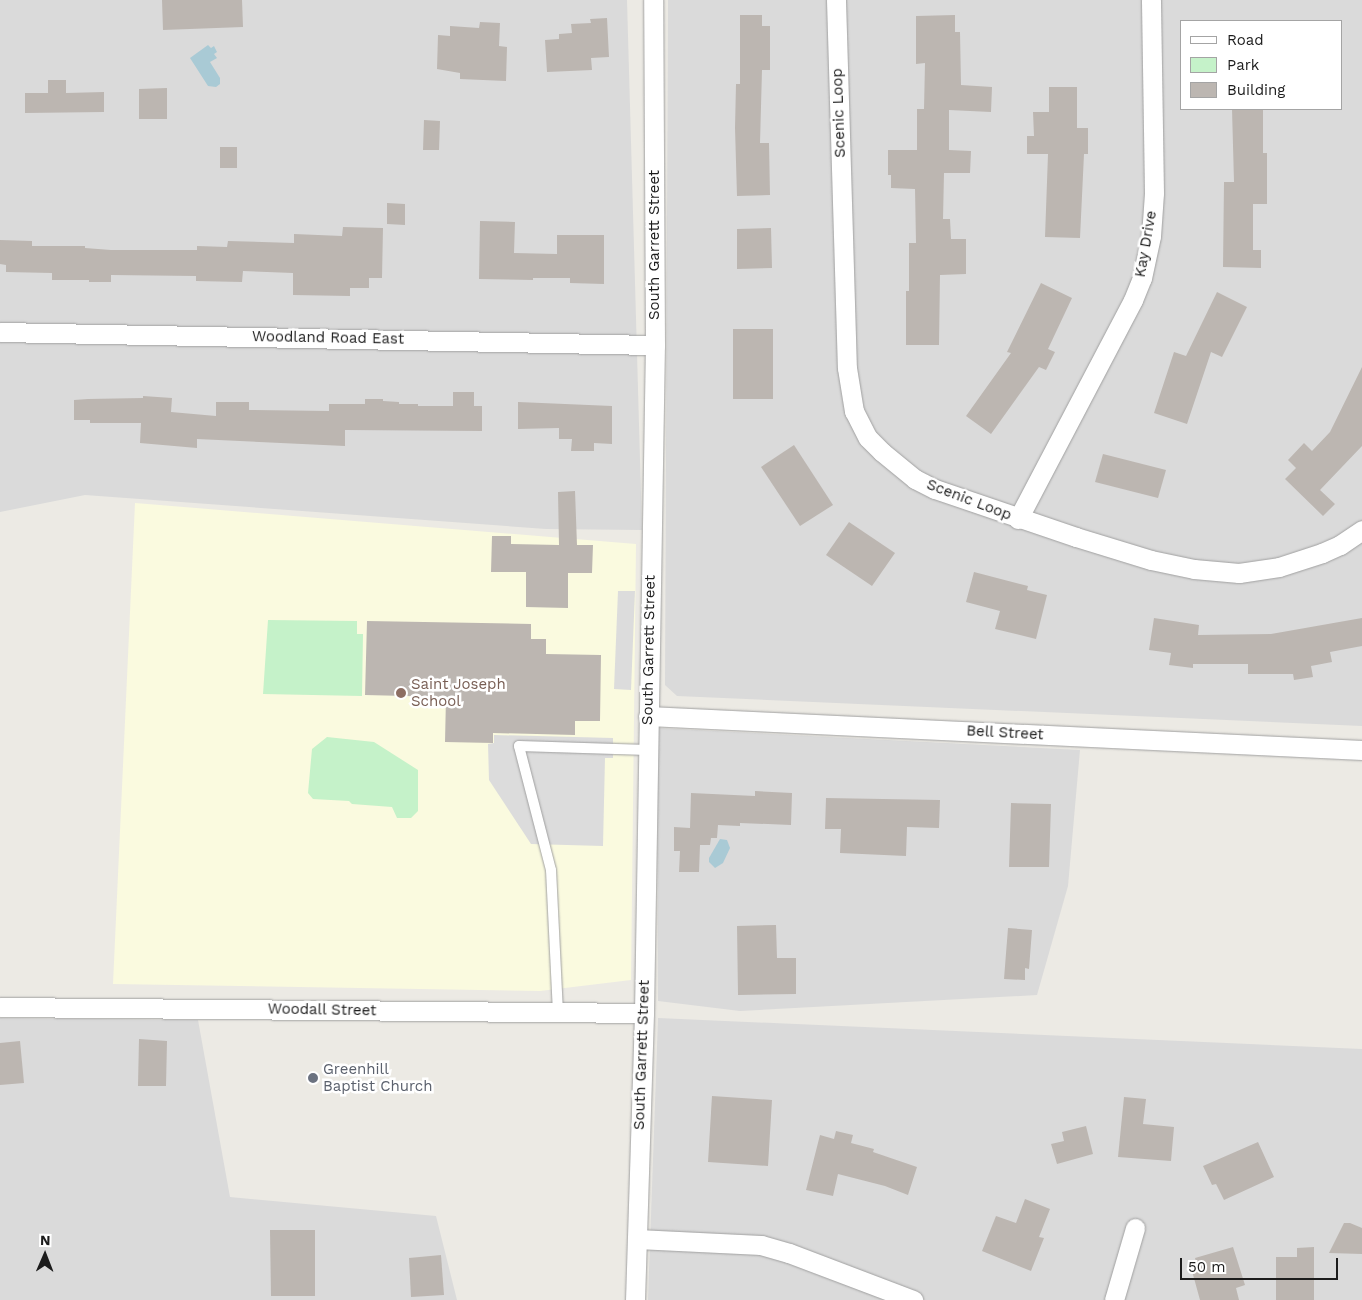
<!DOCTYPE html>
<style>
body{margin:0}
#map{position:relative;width:1362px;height:1300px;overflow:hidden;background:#eceae4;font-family:"Work Sans",sans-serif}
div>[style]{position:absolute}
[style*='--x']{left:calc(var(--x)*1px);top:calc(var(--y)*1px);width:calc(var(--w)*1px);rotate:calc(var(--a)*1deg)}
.residential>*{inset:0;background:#dadada}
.education>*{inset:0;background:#fafadf}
.park>*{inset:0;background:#c5f2c9}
.parking>*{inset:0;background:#dcdcdc}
.water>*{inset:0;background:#a9cad5}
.building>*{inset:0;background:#bcb6b1}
.roads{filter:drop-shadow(0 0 1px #a0a0a0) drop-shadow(0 0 1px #a0a0a0)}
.lane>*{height:10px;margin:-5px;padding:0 5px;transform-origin:5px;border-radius:5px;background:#fff}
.street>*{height:19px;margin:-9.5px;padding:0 9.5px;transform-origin:9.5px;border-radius:9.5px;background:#fff}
.dots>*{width:14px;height:14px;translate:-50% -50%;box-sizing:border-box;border:2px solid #fff;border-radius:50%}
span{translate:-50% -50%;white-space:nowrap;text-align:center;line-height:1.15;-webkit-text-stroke:5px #fff;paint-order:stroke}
.street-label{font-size:15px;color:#1c1c1c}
.education-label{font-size:15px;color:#785e54}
.left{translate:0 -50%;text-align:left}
.worship-label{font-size:15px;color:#5b616d}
.legend{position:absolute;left:1180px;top:20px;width:162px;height:90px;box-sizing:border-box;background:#fff;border:1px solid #a4a4a4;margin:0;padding:6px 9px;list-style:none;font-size:15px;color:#1c1c1c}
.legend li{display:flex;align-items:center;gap:10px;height:25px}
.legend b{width:25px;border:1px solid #a4a4a4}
.north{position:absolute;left:20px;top:1230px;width:50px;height:50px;-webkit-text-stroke:4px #fff;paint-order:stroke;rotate:1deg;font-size:14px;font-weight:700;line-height:20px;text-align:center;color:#1c1c1c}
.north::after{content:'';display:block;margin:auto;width:18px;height:22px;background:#1c1c1c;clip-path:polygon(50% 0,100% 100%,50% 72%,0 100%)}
.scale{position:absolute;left:1180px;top:1258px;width:158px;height:22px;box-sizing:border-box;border:2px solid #1c1c1c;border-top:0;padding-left:6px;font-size:15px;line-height:18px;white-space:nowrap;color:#1c1c1c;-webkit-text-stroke:4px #fff;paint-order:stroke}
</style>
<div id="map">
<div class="residential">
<div style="clip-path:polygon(0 0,627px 0,642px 530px,546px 529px,85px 495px,0 512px)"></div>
<div style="clip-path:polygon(evenodd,668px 0,1362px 0,1362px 726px,677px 696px,665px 685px,668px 0,1181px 21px,1341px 21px,1341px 109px,1181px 109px,1181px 21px)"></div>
<div style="clip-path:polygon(657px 728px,1080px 750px,1068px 886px,1037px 995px,740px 1011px,658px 1001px)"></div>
<div style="clip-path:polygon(0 1018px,198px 1020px,230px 1197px,436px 1216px,457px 1300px,0 1300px)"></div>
<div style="clip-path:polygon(658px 1018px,1362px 1049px,1362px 1300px,648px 1300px)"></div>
</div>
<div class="education">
<div style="clip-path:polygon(135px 503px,636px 544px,631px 980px,540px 991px,113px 984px)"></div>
</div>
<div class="park">
<div style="clip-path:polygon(268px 620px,357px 621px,357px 634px,363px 634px,362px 696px,263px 694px)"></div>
<div style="clip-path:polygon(327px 737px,374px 742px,418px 770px,418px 811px,411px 818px,397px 818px,392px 807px,352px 804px,349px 801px,313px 799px,308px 793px,312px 749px)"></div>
</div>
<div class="parking">
<div style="clip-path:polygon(618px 591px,635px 591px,631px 690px,614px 689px)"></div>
<div style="clip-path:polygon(494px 735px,613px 738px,613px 758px,605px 758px,603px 846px,531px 844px,489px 780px,488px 744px,494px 743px)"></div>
</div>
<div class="water">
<div style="clip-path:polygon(208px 45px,211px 48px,214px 46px,217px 52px,214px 54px,217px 58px,210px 62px,220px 78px,220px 84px,216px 87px,208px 86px,190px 58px)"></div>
<div style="clip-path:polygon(720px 839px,727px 840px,730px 848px,723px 863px,715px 868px,709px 862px,709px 858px)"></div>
</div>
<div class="building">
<div style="clip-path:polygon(162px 0,242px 0,243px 27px,163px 30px)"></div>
<div style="clip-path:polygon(740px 15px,762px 15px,762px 26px,770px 26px,770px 70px,762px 70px,760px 143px,769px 143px,770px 195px,737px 196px,735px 128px,736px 84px,740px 84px)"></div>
<div style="clip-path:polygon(955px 15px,955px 32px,960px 32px,961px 85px,992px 87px,991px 112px,949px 110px,949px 150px,971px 151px,970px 173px,944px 173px,943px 219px,950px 219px,951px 239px,966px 239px,966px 274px,940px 275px,939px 345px,906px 345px,906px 291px,909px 291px,909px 243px,916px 243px,915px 189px,891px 188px,891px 175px,888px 175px,888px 150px,917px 150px,917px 109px,924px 109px,925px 63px,916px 64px,916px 16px)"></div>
<div style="clip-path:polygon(607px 18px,609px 57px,591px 58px,592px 70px,547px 72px,545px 40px,559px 39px,559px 34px,572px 33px,571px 24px,591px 23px,590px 19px)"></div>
<div style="clip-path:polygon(480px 22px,500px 23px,499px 46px,507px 47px,506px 81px,460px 79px,460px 73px,437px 69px,438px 35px,450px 36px,450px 26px,479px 28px)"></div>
<div style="clip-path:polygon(48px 80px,66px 80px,66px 93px,104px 92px,104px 112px,25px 113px,25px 93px,48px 93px)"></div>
<div style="clip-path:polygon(1049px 87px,1077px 87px,1077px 128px,1088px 128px,1088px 154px,1084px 154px,1080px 238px,1045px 237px,1048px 154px,1027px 154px,1027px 136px,1034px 136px,1033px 112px,1049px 112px)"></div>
<div style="clip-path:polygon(167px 88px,167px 119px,139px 119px,139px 89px)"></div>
<div style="clip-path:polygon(1232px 109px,1263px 109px,1263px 153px,1267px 153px,1267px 204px,1253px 204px,1253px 250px,1261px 250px,1261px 268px,1223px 267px,1224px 182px,1234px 182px)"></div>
<div style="clip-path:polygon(424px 120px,440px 121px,439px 150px,423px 150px)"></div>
<div style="clip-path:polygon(220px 147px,237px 147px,237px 168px,220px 168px)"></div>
<div style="clip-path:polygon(387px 203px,405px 204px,405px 225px,387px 224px)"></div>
<div style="clip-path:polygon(480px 221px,515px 222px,514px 253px,557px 254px,557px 235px,604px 235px,604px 284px,570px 283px,570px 278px,533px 278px,533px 280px,479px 279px)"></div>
<div style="clip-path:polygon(343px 227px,383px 228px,382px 278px,369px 278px,369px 288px,350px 288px,350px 296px,293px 295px,293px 273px,243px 271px,242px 282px,196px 281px,196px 276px,111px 275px,111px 282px,89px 282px,89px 280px,52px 280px,52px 273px,6px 272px,6px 265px,0 264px,0 240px,32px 241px,32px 246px,85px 246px,85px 248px,111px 250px,197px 250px,197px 246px,227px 247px,228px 241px,294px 243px,294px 234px,342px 236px)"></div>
<div style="clip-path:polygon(771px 228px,772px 268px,737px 269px,737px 229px)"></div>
<div style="clip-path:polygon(1041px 283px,1072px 298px,1048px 349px,1055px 352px,1046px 370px,1039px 367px,991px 434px,966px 416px,1011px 353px,1007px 352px)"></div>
<div style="clip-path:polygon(1217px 292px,1247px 307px,1222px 357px,1211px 352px,1187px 424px,1154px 413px,1174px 352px,1186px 356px)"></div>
<div style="clip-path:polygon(733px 329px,773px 329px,773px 399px,733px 399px)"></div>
<div style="clip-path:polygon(1362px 367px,1362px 446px,1320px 490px,1335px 504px,1323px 516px,1285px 479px,1296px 468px,1288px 460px,1304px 443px,1312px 451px,1330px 432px)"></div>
<div style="clip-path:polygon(453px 392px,474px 392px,474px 406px,482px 406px,482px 431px,345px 430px,345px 446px,197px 439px,197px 448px,140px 443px,141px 423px,90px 423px,90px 420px,74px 420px,74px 400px,88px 399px,143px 398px,143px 396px,172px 398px,171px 412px,216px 416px,216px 402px,249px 402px,249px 410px,329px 411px,329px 404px,365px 404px,365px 399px,383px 399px,383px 401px,399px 402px,399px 404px,418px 404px,418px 406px,453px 406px)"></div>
<div style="clip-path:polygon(518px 402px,612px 406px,612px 444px,594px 443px,594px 451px,571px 451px,572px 439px,559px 439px,559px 428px,518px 429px)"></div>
<div style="clip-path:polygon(794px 445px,833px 505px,800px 526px,761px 467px)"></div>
<div style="clip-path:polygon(1103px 454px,1166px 470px,1158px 498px,1095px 482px)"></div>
<div style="clip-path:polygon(575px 491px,577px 545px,593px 545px,592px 573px,568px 573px,568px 608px,526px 607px,526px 572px,491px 572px,492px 536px,511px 536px,511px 544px,559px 545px,558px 492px)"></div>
<div style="clip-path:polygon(849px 522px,895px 553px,872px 586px,826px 555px)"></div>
<div style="clip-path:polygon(974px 572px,1028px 586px,1027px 590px,1047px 595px,1036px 639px,995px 629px,1000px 611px,966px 602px)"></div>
<div style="clip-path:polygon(1154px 618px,1199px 625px,1198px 635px,1271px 634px,1362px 618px,1362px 646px,1330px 652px,1332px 662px,1311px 666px,1313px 677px,1294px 680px,1293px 674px,1248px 674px,1248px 664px,1193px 664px,1193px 668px,1169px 665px,1171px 653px,1149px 650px)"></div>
<div style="clip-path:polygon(367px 621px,531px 624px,531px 639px,546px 639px,546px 654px,601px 655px,600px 721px,575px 721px,575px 735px,493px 733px,493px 743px,445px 742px,446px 697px,365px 695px)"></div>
<div style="clip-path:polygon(755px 791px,792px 793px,791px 825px,740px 823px,740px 826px,718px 825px,717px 838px,711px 838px,710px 845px,700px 845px,699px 872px,679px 872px,680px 851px,674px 851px,674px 827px,690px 828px,691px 793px,755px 796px)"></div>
<div style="clip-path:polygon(826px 798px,940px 800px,939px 828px,907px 827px,906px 856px,840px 853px,841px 829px,825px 829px)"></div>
<div style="clip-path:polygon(1011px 803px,1051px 804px,1049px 867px,1009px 867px)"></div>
<div style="clip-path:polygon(776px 925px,777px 958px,796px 958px,796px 994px,738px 995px,737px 926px)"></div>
<div style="clip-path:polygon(1008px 928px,1032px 930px,1029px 969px,1025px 968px,1025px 980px,1004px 979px)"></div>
<div style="clip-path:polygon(139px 1039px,167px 1041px,166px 1086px,138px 1086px)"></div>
<div style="clip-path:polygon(20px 1041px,24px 1083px,0 1085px,0 1043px)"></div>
<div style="clip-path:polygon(712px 1096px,772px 1100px,768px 1166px,708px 1162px)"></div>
<div style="clip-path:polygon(1124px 1097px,1146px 1099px,1143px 1124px,1174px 1127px,1171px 1161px,1118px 1157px)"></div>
<div style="clip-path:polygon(1086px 1126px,1093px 1154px,1057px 1164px,1051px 1144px,1064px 1141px,1062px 1132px)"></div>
<div style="clip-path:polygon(836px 1131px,853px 1135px,851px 1143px,874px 1149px,873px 1152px,917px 1167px,908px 1195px,885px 1186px,838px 1174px,833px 1196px,806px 1190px,820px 1135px,834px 1139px)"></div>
<div style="clip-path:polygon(1258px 1142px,1274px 1177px,1224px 1200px,1216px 1184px,1212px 1185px,1203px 1166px)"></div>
<div style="clip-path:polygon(1025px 1199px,1050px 1209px,1039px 1237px,1044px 1238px,1031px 1271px,982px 1251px,996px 1216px,1016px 1223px)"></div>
<div style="clip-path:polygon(1344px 1223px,1350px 1223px,1362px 1228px,1362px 1254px,1329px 1253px)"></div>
<div style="clip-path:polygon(270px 1230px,315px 1230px,315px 1296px,271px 1296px)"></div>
<div style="clip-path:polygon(1233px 1247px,1245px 1285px,1236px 1288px,1239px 1300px,1200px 1300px,1192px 1271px,1198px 1269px,1195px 1258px)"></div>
<div style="clip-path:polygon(1314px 1247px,1314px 1300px,1276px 1300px,1276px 1257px,1297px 1257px,1297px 1248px)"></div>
<div style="clip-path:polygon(441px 1255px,444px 1295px,411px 1297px,409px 1258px)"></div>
</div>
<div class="roads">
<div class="lane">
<div style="--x:558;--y:1013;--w:143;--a:-92.8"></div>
<div style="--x:551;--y:870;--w:128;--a:-104.5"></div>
<div style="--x:519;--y:746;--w:129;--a:1.8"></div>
</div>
<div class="street">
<div style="--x:836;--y:0;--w:368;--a:88.3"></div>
<div style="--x:847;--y:368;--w:44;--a:80.8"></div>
<div style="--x:854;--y:411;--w:30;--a:63"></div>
<div style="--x:868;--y:438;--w:20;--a:45"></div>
<div style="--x:882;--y:452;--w:43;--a:39.3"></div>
<div style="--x:915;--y:479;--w:22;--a:27"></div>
<div style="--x:935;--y:489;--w:149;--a:18.8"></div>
<div style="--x:1076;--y:537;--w:78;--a:17"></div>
<div style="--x:1151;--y:560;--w:44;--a:11.8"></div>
<div style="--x:1194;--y:569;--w:45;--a:5.1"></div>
<div style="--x:1239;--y:573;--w:40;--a:-8.5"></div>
<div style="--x:1279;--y:567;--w:45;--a:-18"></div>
<div style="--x:1322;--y:553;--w:20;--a:-24"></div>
<div style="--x:1340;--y:545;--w:27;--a:-34"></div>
<div style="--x:0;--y:332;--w:655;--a:1.14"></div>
<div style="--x:1018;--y:519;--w:247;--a:-62.3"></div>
<div style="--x:1133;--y:300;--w:24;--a:-68"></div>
<div style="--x:1142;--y:278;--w:43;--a:-77.9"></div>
<div style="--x:1151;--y:236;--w:43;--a:-86"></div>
<div style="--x:1154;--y:193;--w:193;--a:-90.9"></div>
<div style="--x:648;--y:716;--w:715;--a:2.73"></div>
<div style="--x:0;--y:1007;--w:644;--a:0.53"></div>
<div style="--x:637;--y:1239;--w:124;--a:2.8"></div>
<div style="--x:761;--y:1245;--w:29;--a:16"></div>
<div style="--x:789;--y:1253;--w:133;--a:20.8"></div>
<div style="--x:635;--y:1300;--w:287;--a:-88.2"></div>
<div style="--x:644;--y:1013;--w:668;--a:-89.06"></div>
<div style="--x:655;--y:345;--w:345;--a:-90.3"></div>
<div style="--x:1114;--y:1300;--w:75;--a:-73.7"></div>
</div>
</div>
<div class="dots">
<div style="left:401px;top:693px;background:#8d6e63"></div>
<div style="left:313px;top:1078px;background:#6b7280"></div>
</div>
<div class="street-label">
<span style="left:839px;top:113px;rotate:-92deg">Scenic Loop</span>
<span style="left:1146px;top:244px;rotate:-80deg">Kay Drive</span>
<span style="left:655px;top:245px;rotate:-90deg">South Garrett Street</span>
<span style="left:328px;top:338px;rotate:1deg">Woodland Road East</span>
<span style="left:969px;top:500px;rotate:21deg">Scenic Loop</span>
<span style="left:649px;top:650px;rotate:-89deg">South Garrett Street</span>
<span style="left:1005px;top:733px;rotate:3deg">Bell Street</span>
<span style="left:322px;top:1010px;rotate:1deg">Woodall Street</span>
<span style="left:642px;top:1055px;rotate:-88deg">South Garrett Street</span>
</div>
<div class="education-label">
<span class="left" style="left:411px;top:693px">Saint Joseph<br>School</span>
</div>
<div class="worship-label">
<span class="left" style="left:323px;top:1078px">Greenhill<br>Baptist Church</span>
</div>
<ul class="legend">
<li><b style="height:6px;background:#fff"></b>Road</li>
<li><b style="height:14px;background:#c5f2c9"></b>Park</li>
<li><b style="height:14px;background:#bcb6b1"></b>Building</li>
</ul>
<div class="north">N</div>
<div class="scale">50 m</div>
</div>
